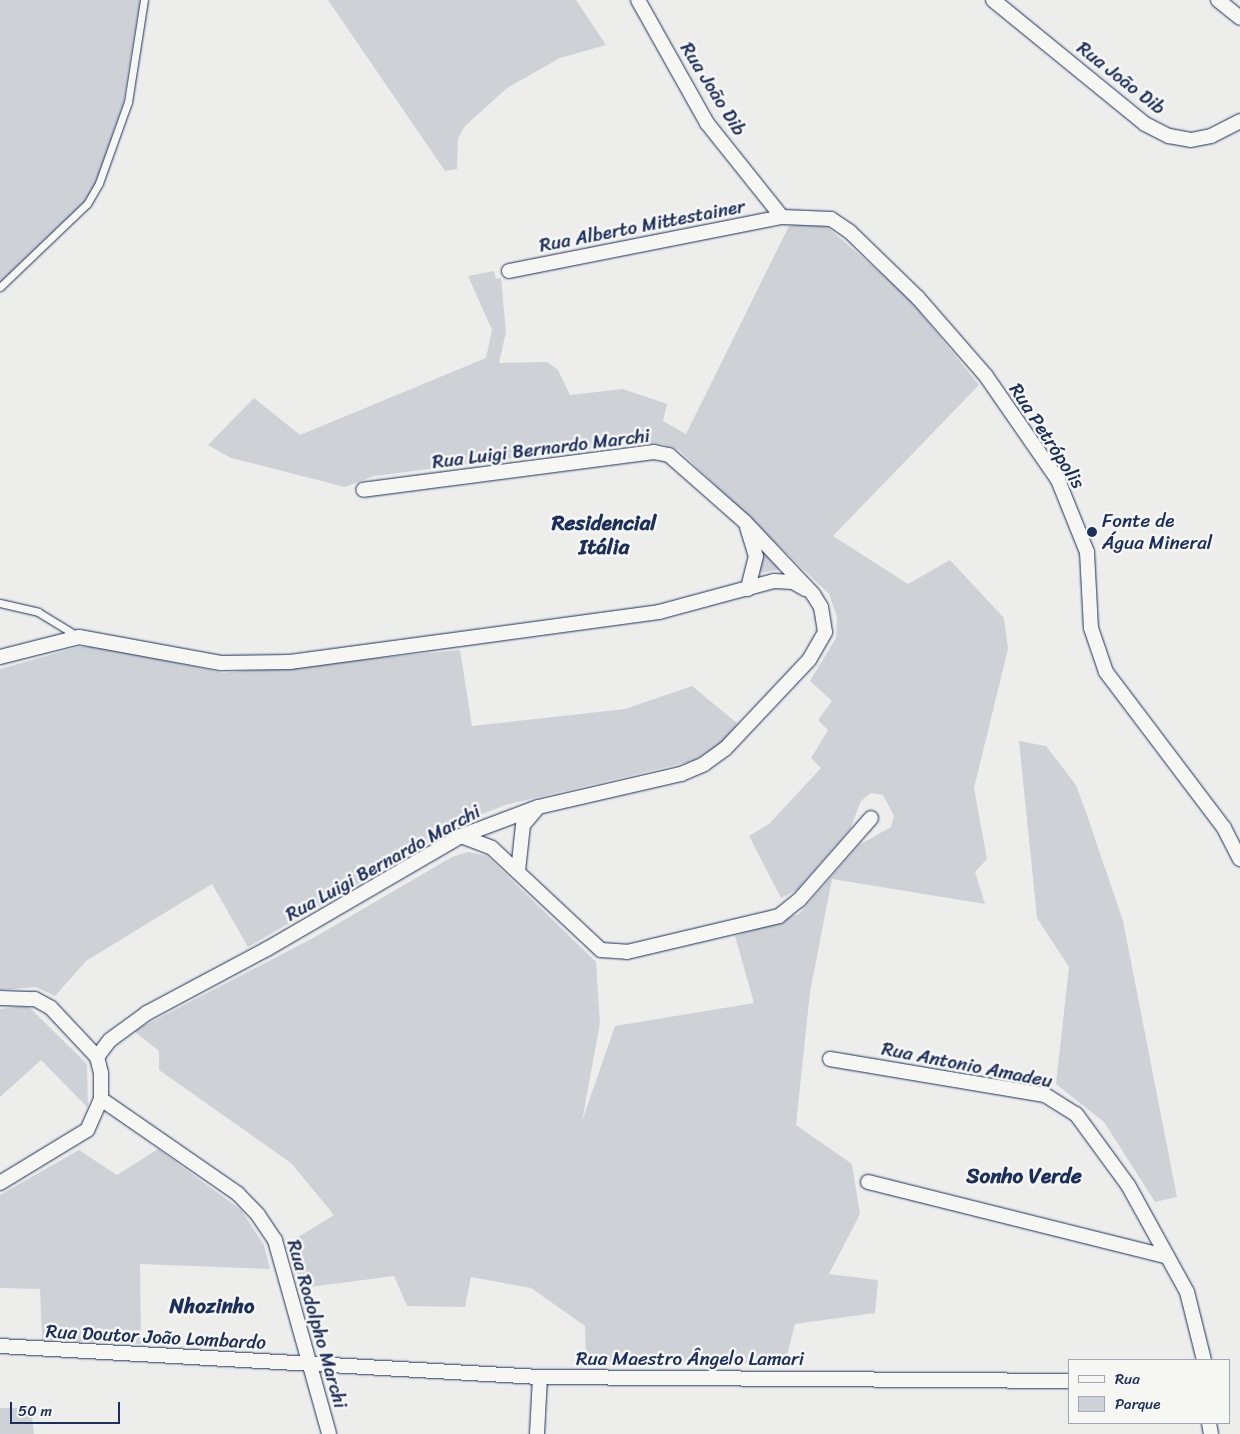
<!DOCTYPE html>
<meta charset="utf-8">
<style>
body{margin:0}
#map{position:relative;width:1240px;height:1434px;overflow:hidden;background:#edeeec;font-family:Sriracha,sans-serif}
div>[style]{position:absolute}
[style*='--x']{left:calc(var(--x)*1px);top:calc(var(--y)*1px);width:calc(var(--w)*1px);rotate:calc(var(--a)*1deg)}
.green>*{inset:0;background:#ced2d7}
.roads{filter:drop-shadow(0 0 1px #1b2f5e) drop-shadow(0 0 1px #1b2f5e)}
.lane>*{height:7px;margin:-3.5px;padding:0 3.5px;transform-origin:3.5px;border-radius:3.5px;background:#f6f6f2}
.street>*{height:14px;margin:-7px;padding:0 7px;transform-origin:7px;border-radius:7px;background:#f6f6f2}
.dots>*{width:14px;height:14px;translate:-50% -50%;box-sizing:border-box;border:2px solid #f6f6f2;border-radius:50%}
span{translate:-50% -50%;white-space:nowrap;text-align:center;line-height:1.15;-webkit-text-stroke:5px #f6f6f2;paint-order:stroke}
.street-label{font-size:19px;color:#1b2f5e}
.poi-label{font-size:19px;color:#1b2f5e}
.left{translate:0 -50%;text-align:left}
.quarter-label{font-size:21px;color:#1b2f5e;font-weight:700}
.legend{position:absolute;left:1068px;top:1359px;width:162px;height:65px;box-sizing:border-box;background:#f6f6f2;border:1px solid #9ea6b7;margin:0;padding:6px 9px;list-style:none;font-size:15px;color:#1b2f5e}
.legend li{display:flex;align-items:center;gap:10px;height:25px}
.legend b{width:25px;border:1px solid #9ea6b7}
.scale{position:absolute;left:10px;top:1402px;width:110px;height:22px;box-sizing:border-box;border:2px solid #1b2f5e;border-top:0;padding-left:6px;font-size:15px;line-height:18px;white-space:nowrap;color:#1b2f5e;-webkit-text-stroke:4px #f6f6f2;paint-order:stroke}
</style>
<div id="map">
<div class="green">
<div style="clip-path:polygon(0 0,140px 0,123px 104px,96px 183px,85px 203px,0 283px)"></div>
<div style="clip-path:polygon(328px 0,576px 0,606px 45px,560px 58px,507px 88px,465px 126px,458px 138px,457px 169px,445px 171px)"></div>
<div style="clip-path:polygon(807px 223px,826px 226px,906px 295px,979px 385px,833px 536px,908px 584px,950px 560px,1004px 618px,1008px 649px,974px 788px,987px 859px,975px 872px,985px 904px,832px 879px,810px 992px,796px 1125px,852px 1164px,860px 1214px,829px 1274px,878px 1280px,875px 1313px,795px 1324px,785px 1364px,586px 1361px,585px 1326px,531px 1288px,471px 1277px,465px 1307px,407px 1306px,394px 1276px,302px 1288px,287px 1244px,334px 1215px,291px 1163px,159px 1070px,159px 1051px,134px 1031px,313px 938px,452px 857px,468px 852px,487px 856px,596px 962px,600px 1023px,582px 1121px,615px 1026px,754px 1003px,735px 936px,799px 914px,859px 845px,891px 827px,894px 816px,883px 795px,871px 793px,861px 801px,850px 829px,797px 890px,781px 898px,749px 836px,769px 824px,821px 768px,811px 758px,828px 730px,818px 720px,832px 701px,810px 681px,836px 638px,837px 617px,829px 594px,679px 450px,663px 444px,635px 443px,374px 476px,345px 487px,231px 458px,208px 445px,254px 398px,300px 435px,486px 358px,492px 330px,468px 276px,494px 271px,496px 279px,501px 278px,506px 332px,499px 363px,547px 362px,558px 370px,570px 395px,623px 389px,667px 404px,663px 421px,686px 434px,789px 226px)"></div>
<div style="clip-path:polygon(760px 547px,782px 569px,760px 573px)"></div>
<div style="clip-path:polygon(78px 647px,107px 647px,223px 673px,460px 650px,472px 726px,625px 709px,692px 686px,738px 724px,720px 745px,692px 761px,505px 805px,470px 819px,248px 947px,212px 884px,86px 961px,55px 996px,36px 987px,0 990px,0 669px)"></div>
<div style="clip-path:polygon(1019px 741px,1046px 746px,1076px 785px,1088px 818px,1123px 921px,1177px 1197px,1155px 1202px,1104px 1122px,1056px 1084px,1069px 967px,1037px 918px)"></div>
<div style="clip-path:polygon(28px 1006px,87px 1064px,88px 1108px,41px 1060px,0 1097px,0 1009px)"></div>
<div style="clip-path:polygon(158px 1149px,241px 1210px,264px 1245px,270px 1269px,140px 1264px,141px 1344px,42px 1340px,40px 1289px,0 1288px,0 1195px,79px 1150px,117px 1175px)"></div>
<div style="clip-path:polygon(0 1408px,31px 1408px,34px 1434px,0 1434px)"></div>
</div>
<div class="roads">
<div class="lane">
<div style="--x:0;--y:287;--w:120;--a:-43.7"></div>
<div style="--x:87;--y:204;--w:24;--a:-60"></div>
<div style="--x:99;--y:183;--w:86;--a:-70.3"></div>
<div style="--x:128;--y:102;--w:103;--a:-81.1"></div>
<div style="--x:0;--y:603;--w:39;--a:13"></div>
<div style="--x:38;--y:612;--w:48;--a:31.4"></div>
</div>
<div class="street">
<div style="--x:638;--y:0;--w:141;--a:60.7"></div>
<div style="--x:707;--y:123;--w:120;--a:51.4"></div>
<div style="--x:993;--y:0;--w:196;--a:39.2"></div>
<div style="--x:1145;--y:124;--w:27;--a:27"></div>
<div style="--x:1169;--y:136;--w:22;--a:10"></div>
<div style="--x:1191;--y:140;--w:20;--a:-11"></div>
<div style="--x:1211;--y:136;--w:33;--a:-27"></div>
<div style="--x:1218;--y:0;--w:28;--a:39"></div>
<div style="--x:509;--y:271;--w:278;--a:-11.2"></div>
<div style="--x:782;--y:217;--w:49;--a:2.3"></div>
<div style="--x:831;--y:219;--w:23;--a:34"></div>
<div style="--x:850;--y:232;--w:95;--a:44.1"></div>
<div style="--x:918;--y:298;--w:103;--a:48.9"></div>
<div style="--x:986;--y:376;--w:126;--a:55.3"></div>
<div style="--x:1058;--y:480;--w:78;--a:68.1"></div>
<div style="--x:1087;--y:552;--w:76;--a:87"></div>
<div style="--x:1091;--y:628;--w:46;--a:71.2"></div>
<div style="--x:1106;--y:672;--w:196;--a:52.9"></div>
<div style="--x:1224;--y:828;--w:35;--a:63"></div>
<div style="--x:747;--y:527;--w:30;--a:73"></div>
<div style="--x:756;--y:556;--w:34;--a:104"></div>
<div style="--x:0;--y:657;--w:81;--a:-14.2"></div>
<div style="--x:79;--y:637;--w:144;--a:10.4"></div>
<div style="--x:221;--y:663;--w:69;--a:-0.8"></div>
<div style="--x:290;--y:662;--w:372;--a:-7.7"></div>
<div style="--x:659;--y:612;--w:119;--a:-15.1"></div>
<div style="--x:774;--y:581;--w:19;--a:3"></div>
<div style="--x:793;--y:582;--w:14;--a:30"></div>
<div style="--x:461;--y:836;--w:33;--a:21"></div>
<div style="--x:492;--y:848;--w:149;--a:43.1"></div>
<div style="--x:601;--y:950;--w:26;--a:4"></div>
<div style="--x:627;--y:952;--w:156;--a:-13.3"></div>
<div style="--x:779;--y:916;--w:26;--a:-39"></div>
<div style="--x:799;--y:900;--w:109;--a:-48.7"></div>
<div style="--x:518;--y:871;--w:46;--a:-83.8"></div>
<div style="--x:523;--y:825;--w:23;--a:-50"></div>
<div style="--x:0;--y:998;--w:35;--a:2"></div>
<div style="--x:35;--y:999;--w:18;--a:29"></div>
<div style="--x:51;--y:1008;--w:67;--a:46.8"></div>
<div style="--x:97;--y:1057;--w:16;--a:76"></div>
<div style="--x:101;--y:1073;--w:26;--a:90"></div>
<div style="--x:101;--y:1099;--w:34;--a:114"></div>
<div style="--x:87;--y:1130;--w:102;--a:148.7"></div>
<div style="--x:97;--y:1057;--w:21;--a:-53"></div>
<div style="--x:110;--y:1040;--w:46;--a:-36.1"></div>
<div style="--x:147;--y:1013;--w:136;--a:-28.1"></div>
<div style="--x:267;--y:949;--w:225;--a:-30.2"></div>
<div style="--x:461;--y:836;--w:82;--a:-20.6"></div>
<div style="--x:538;--y:807;--w:147;--a:-13"></div>
<div style="--x:681;--y:774;--w:25;--a:-23"></div>
<div style="--x:704;--y:764;--w:26;--a:-36"></div>
<div style="--x:725;--y:749;--w:122;--a:-46.7"></div>
<div style="--x:809;--y:660;--w:32;--a:-60"></div>
<div style="--x:825;--y:632;--w:25;--a:-99"></div>
<div style="--x:821;--y:607;--w:15;--a:-122"></div>
<div style="--x:813;--y:594;--w:99;--a:-133.4"></div>
<div style="--x:745;--y:522;--w:101;--a:-138.6"></div>
<div style="--x:669;--y:455;--w:15;--a:-169"></div>
<div style="--x:654;--y:452;--w:293;--a:172.6"></div>
<div style="--x:830;--y:1059;--w:218;--a:9.5"></div>
<div style="--x:1045;--y:1095;--w:36;--a:32"></div>
<div style="--x:1076;--y:1114;--w:88;--a:53.8"></div>
<div style="--x:1128;--y:1185;--w:122;--a:61.1"></div>
<div style="--x:1187;--y:1292;--w:70;--a:76"></div>
<div style="--x:101;--y:1099;--w:167;--a:34.7"></div>
<div style="--x:238;--y:1194;--w:29;--a:46"></div>
<div style="--x:258;--y:1215;--w:30;--a:56"></div>
<div style="--x:275;--y:1240;--w:201;--a:74.4"></div>
<div style="--x:868;--y:1182;--w:305;--a:14"></div>
<div style="--x:0;--y:1346;--w:541;--a:3.29"></div>
<div style="--x:540;--y:1377;--w:529;--a:0.43"></div>
<div style="--x:1209;--y:1423;--w:11;--a:80"></div>
<div style="--x:537;--y:1434;--w:57;--a:-87"></div>
</div>
</div>
<div class="dots">
<div style="left:1092px;top:532px;background:#1b2f5e"></div>
</div>
<div class="street-label">
<span style="left:1121px;top:78px;rotate:38deg">Rua João Dib</span>
<span style="left:713px;top:89px;rotate:58deg">Rua João Dib</span>
<span style="left:642px;top:226px;rotate:-11deg">Rua Alberto Mittestainer</span>
<span style="left:1047px;top:436px;rotate:57deg">Rua Petrópolis</span>
<span style="left:541px;top:449px;rotate:-7deg">Rua Luigi Bernardo Marchi</span>
<span style="left:383px;top:863px;rotate:-29deg">Rua Luigi Bernardo Marchi</span>
<span style="left:967px;top:1065px;rotate:11deg">Rua Antonio Amadeu</span>
<span style="left:317px;top:1324px;rotate:74deg">Rua Rodolpho Marchi</span>
<span style="left:156px;top:1337px;rotate:3deg">Rua Doutor João Lombardo</span>
<span style="left:690px;top:1359px">Rua Maestro Ângelo Lamari</span>
</div>
<div class="poi-label">
<span class="left" style="left:1102px;top:532px">Fonte de<br>Água Mineral</span>
</div>
<div class="quarter-label">
<span style="left:604px;top:535px">Residencial<br>Itália</span>
<span style="left:1024px;top:1176px">Sonho Verde</span>
<span style="left:212px;top:1306px">Nhozinho</span>
</div>
<ul class="legend">
<li><b style="height:6px;background:#f6f6f2"></b>Rua</li>
<li><b style="height:14px;background:#ced2d7"></b>Parque</li>
</ul>
<div class="scale">50 m</div>
</div>
